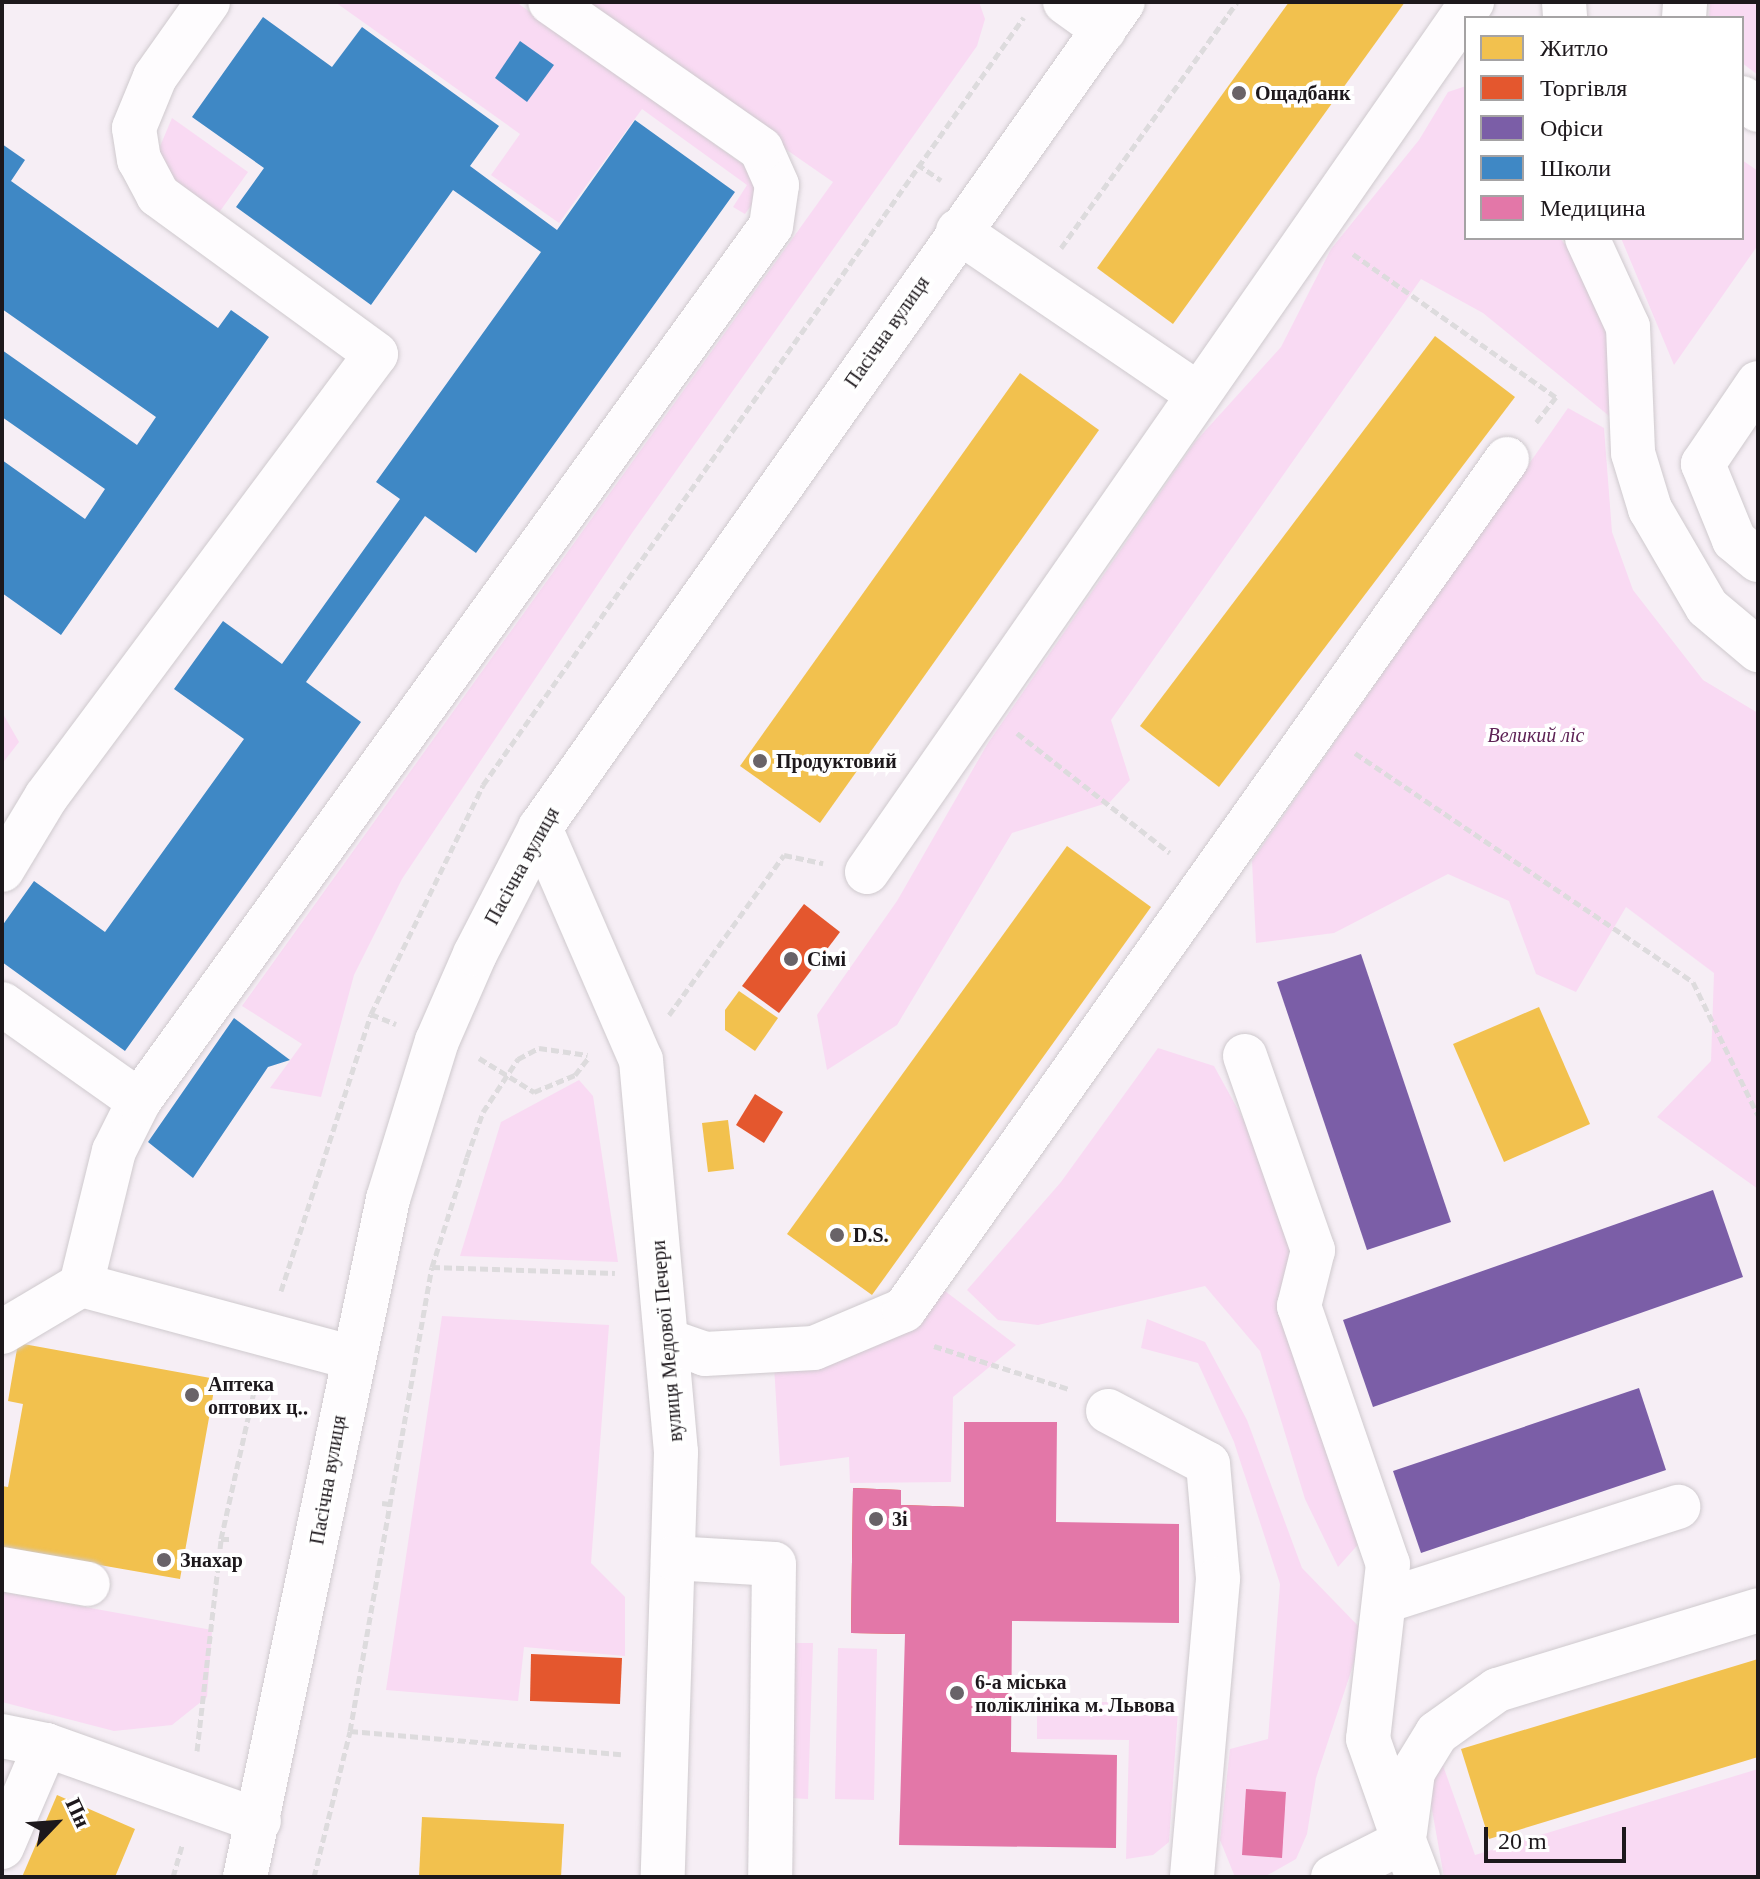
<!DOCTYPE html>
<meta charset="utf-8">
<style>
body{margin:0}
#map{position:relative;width:1760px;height:1879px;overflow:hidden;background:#f6eef5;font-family:"Times New Roman",serif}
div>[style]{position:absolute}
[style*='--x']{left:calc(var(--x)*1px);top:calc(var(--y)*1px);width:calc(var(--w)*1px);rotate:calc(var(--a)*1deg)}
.green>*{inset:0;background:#f9daf3}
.homes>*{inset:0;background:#f2c14e}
.shops>*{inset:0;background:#e4572e}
.offices>*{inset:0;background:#7b5ea7}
.schools>*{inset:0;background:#3f88c5}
.health>*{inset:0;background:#e377a8}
.path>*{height:5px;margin-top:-2.5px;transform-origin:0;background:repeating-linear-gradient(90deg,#dddbdd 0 8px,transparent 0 12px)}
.roads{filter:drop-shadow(0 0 2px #cfcace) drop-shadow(0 0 2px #cfcace)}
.minor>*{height:44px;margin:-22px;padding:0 22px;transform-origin:22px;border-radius:22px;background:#fefcfe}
.major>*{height:44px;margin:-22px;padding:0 22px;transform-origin:22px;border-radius:22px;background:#fefcfe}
.dots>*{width:22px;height:22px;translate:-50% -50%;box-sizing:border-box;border:4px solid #fff;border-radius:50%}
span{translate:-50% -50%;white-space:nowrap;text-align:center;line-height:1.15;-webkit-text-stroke:8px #fff;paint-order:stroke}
.poi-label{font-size:20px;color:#1d181c;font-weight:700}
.left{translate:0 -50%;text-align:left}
.street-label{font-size:20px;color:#1d181c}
.park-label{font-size:20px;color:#5e2356;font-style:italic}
.frame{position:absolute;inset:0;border:4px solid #1d181c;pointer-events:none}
.legend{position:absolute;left:1464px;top:16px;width:280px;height:224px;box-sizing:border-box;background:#fff;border:2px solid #a5a3a4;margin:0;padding:10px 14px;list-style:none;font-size:24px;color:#1d181c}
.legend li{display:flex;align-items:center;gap:16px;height:40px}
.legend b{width:40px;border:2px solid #a5a3a4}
.north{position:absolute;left:16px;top:1783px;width:80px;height:80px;-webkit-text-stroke:6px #fff;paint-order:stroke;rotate:65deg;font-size:22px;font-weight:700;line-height:32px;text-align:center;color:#1d181c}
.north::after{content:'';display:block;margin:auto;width:28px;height:36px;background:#1d181c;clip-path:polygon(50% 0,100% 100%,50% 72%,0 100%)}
.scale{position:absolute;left:1484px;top:1827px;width:142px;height:36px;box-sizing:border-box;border:4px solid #1d181c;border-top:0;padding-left:10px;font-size:24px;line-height:28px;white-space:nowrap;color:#1d181c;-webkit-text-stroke:6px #fff;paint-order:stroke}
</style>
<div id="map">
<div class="green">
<div style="clip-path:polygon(335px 2px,516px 2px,752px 171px,762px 191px,745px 214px,733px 207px,747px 185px,642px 109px,559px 223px,491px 175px,520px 134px)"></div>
<div style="clip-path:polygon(574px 2px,979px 2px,985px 19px,977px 46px,632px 533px,402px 879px,354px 975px,321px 1097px,270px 1088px,302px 1044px,242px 1006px,833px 182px)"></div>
<div style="clip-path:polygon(1710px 2px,1758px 2px,1758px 75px,1742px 63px,1742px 18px,1709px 18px)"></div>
<div style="clip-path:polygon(1466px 86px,1466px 238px,1560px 238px,1590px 276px,1611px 337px,1619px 424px,1483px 313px,1421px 279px,1111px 720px,1130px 780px,1110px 802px,1012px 833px,897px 1025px,827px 1070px,817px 1015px,897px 901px,988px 743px,1195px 442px,1281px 347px,1331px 249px,1419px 140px,1448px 92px)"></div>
<div style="clip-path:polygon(172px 118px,248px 172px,218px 214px,167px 178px,156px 156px)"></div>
<div style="clip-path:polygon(1742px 160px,1758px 171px,1758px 245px,1674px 365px,1621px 238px,1742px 238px)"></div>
<div style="clip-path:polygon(1568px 408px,1604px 428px,1612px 532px,1633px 590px,1703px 680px,1758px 713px,1758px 1189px,1657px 1117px,1711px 1061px,1714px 973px,1626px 907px,1576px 992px,1536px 974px,1509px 901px,1448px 874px,1334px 933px,1256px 943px,1252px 861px)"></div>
<div style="clip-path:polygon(2px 712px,19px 742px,2px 764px)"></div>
<div style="clip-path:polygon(1158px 1048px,1214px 1066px,1252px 1135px,1287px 1221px,1371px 1530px,1338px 1567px,1305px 1499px,1260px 1351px,1205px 1286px,1038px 1325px,998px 1320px,967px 1290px,1061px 1182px)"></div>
<div style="clip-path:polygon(579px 1080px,593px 1096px,618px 1262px,460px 1256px,501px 1122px)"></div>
<div style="clip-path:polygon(941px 1288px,1016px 1345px,953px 1397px,951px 1482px,850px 1483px,849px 1457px,780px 1466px,774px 1365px)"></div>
<div style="clip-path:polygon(442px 1316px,609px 1325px,591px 1563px,625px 1597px,625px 1656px,524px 1647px,518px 1701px,386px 1690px)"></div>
<div style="clip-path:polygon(1147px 1319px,1205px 1342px,1247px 1420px,1302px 1568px,1364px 1632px,1316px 1778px,1307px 1834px,1296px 1859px,1264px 1877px,1235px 1877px,1220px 1840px,1230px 1749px,1268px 1739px,1280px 1584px,1234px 1442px,1198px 1363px,1141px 1348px)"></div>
<div style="clip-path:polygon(2px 1592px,212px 1630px,207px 1697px,172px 1725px,114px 1731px,2px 1702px)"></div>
<div style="clip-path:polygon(794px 1643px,813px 1643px,808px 1799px,790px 1798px)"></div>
<div style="clip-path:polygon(838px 1648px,877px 1649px,874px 1800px,835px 1799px)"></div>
<div style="clip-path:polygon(1037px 1702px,1172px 1702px,1178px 1710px,1169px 1842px,1153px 1855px,1126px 1859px,1129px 1740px,1037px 1739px)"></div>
<div style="clip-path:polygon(1441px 1760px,1475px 1855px,1758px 1769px,1758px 1877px,1444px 1877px,1429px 1793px)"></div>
</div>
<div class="homes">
<div style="clip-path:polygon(1289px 2px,1405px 2px,1173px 324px,1097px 268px)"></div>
<div style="clip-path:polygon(1435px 336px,1515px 397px,1219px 787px,1140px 726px)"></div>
<div style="clip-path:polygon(1020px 373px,1099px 430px,820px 823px,740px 766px)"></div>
<div style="clip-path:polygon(1067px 846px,1151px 907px,872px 1295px,787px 1234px)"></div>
<div style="clip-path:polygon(739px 991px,778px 1018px,755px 1051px,725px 1030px,725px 1010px)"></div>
<div style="clip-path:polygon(1539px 1007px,1590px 1124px,1504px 1162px,1453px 1044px)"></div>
<div style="clip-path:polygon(728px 1120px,734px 1169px,708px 1172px,702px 1123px)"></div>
<div style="clip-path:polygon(18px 1343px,216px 1379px,180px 1579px,2px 1548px,2px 1486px,8px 1487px,23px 1404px,8px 1401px)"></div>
<div style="clip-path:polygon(1758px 1659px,1758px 1757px,1489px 1839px,1461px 1749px)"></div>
<div style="clip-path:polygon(57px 1795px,135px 1829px,115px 1877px,22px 1877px)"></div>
<div style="clip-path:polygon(422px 1817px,564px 1824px,561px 1877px,419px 1877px)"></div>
</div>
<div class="shops">
<div style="clip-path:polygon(804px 904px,840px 932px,779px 1013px,742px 986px)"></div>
<div style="clip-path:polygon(755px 1094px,783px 1112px,764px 1143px,736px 1125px)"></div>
<div style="clip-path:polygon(853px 1488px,901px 1490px,901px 1505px,964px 1507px,965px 1546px,905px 1545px,905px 1634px,851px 1633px)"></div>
<div style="clip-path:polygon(531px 1654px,622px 1658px,620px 1704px,530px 1701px)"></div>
</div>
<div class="offices">
<div style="clip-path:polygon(1361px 954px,1451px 1222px,1367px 1250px,1277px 982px)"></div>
<div style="clip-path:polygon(1713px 1190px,1743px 1277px,1373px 1407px,1343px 1320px)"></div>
<div style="clip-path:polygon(1639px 1388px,1666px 1470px,1421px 1553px,1393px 1471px)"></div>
</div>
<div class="schools">
<div style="clip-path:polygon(263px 17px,332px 67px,362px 27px,499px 126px,470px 166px,557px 230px,635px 120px,735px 192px,476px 553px,425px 516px,306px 682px,361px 722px,125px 1051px,2px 962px,2px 926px,34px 881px,105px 932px,244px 739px,174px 689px,223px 621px,282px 664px,400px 499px,376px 482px,541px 252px,453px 190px,371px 305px,236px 207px,264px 168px,192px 117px)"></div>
<div style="clip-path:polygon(520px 41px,554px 65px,527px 102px,495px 78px)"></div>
<div style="clip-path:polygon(2px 144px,25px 160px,11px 181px,218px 328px,231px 310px,269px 337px,61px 635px,2px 593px,2px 460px,85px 519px,105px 489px,2px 417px,2px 350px,137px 445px,156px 417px,2px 309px)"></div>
<div style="clip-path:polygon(234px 1018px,290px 1060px,268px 1067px,193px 1178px,148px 1142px)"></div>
</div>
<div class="health">
<div style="clip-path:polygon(964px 1422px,1057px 1422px,1056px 1522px,1179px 1524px,1179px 1623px,1012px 1621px,1011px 1752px,1117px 1755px,1116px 1848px,899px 1845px,905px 1634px,851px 1633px,853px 1488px,901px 1490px,901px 1505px,964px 1507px)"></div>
<div style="clip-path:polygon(1246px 1789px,1286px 1792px,1282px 1858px,1242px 1855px)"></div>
</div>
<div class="path">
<div style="--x:917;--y:164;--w:29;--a:34"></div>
<div style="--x:1061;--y:248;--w:302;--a:-54.4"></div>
<div style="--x:1353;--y:254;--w:248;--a:35.2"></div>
<div style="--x:1556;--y:397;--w:34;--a:128"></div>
<div style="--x:1017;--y:733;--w:194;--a:38.1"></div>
<div style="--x:1355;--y:753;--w:408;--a:34.1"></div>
<div style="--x:1693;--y:982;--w:148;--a:64"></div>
<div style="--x:371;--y:1014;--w:27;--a:22"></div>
<div style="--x:669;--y:1015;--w:197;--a:-54.3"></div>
<div style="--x:784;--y:855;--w:40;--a:12"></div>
<div style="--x:479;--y:1058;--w:65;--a:31.7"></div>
<div style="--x:534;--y:1092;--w:44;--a:-22.5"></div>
<div style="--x:575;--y:1075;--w:23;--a:-52"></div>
<div style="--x:432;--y:1267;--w:183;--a:1.9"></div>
<div style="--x:281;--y:1291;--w:291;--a:-72"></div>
<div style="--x:371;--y:1014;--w:255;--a:-63.9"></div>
<div style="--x:483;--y:785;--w:939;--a:-54.84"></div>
<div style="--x:934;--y:1346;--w:142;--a:17.7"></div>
<div style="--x:382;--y:1503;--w:8;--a:7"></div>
<div style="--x:221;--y:1539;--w:8;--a:0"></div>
<div style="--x:350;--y:1731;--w:272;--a:4.9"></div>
<div style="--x:197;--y:1751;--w:213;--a:-83.5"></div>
<div style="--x:221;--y:1539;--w:165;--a:-77.4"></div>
<div style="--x:173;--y:1877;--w:35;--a:-74"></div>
<div style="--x:314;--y:1877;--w:150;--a:-76.1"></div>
<div style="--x:350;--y:1731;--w:471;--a:-80"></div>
<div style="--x:432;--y:1267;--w:115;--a:-72.3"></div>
<div style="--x:467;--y:1157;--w:48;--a:-70.4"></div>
<div style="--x:483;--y:1112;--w:64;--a:-56.6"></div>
<div style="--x:518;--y:1059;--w:24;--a:-28"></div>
<div style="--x:539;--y:1048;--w:49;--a:8.1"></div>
</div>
<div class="roads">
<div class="minor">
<div style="--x:1065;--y:2;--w:48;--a:35.7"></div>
<div style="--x:1564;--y:2;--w:16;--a:86"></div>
<div style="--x:1684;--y:18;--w:16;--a:-86"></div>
<div style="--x:1742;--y:98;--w:20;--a:37"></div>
<div style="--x:958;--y:231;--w:290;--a:34.2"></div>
<div style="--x:1587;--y:238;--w:98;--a:65.3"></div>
<div style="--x:1628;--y:327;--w:126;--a:87.7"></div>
<div style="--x:1633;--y:453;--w:59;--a:73.1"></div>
<div style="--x:1650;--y:509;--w:113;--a:59.8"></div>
<div style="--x:1707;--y:607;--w:67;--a:40.1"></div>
<div style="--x:1758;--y:383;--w:98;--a:124.2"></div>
<div style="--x:1703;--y:464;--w:82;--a:67.8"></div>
<div style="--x:1734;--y:540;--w:31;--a:40"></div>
<div style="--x:540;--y:828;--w:253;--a:66.5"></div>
<div style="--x:641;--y:1060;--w:394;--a:84.9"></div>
<div style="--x:676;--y:1452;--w:425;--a:91.8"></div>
<div style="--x:2;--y:870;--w:85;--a:-58.9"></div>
<div style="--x:46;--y:797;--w:552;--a:-53.32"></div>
<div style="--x:376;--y:354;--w:270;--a:-143.9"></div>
<div style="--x:158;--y:195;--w:40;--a:-118"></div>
<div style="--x:139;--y:160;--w:32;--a:-99"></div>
<div style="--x:134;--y:128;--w:55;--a:-67.6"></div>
<div style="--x:155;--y:77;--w:92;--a:-54.8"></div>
<div style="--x:867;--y:872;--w:1060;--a:-55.19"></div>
<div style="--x:2;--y:1004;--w:168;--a:35.3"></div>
<div style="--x:1245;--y:1056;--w:206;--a:70.7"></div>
<div style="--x:1313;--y:1250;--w:58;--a:104"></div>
<div style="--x:1299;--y:1306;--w:273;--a:71"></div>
<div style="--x:1388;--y:1564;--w:176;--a:96.5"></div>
<div style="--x:1368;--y:1739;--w:108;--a:70.6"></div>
<div style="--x:2;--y:1332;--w:92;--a:-30.7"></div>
<div style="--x:668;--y:1341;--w:39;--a:19"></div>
<div style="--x:705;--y:1354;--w:109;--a:-3.2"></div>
<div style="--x:814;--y:1348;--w:98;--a:-22.9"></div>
<div style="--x:904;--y:1310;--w:1043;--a:-54.68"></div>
<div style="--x:350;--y:1357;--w:278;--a:-165"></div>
<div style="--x:81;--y:1285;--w:138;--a:-76.2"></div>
<div style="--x:114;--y:1151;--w:56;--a:-63.4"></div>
<div style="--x:139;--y:1101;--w:1079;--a:-54.16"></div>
<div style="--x:771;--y:226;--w:41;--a:-81.7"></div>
<div style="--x:777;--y:185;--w:39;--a:-114"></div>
<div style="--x:761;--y:149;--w:257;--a:-145.1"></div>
<div style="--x:1108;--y:1411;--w:113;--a:27.9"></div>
<div style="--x:1208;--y:1464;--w:115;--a:85"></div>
<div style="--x:1218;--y:1579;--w:299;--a:95"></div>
<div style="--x:673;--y:1558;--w:101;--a:3.4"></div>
<div style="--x:774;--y:1564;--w:313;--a:90.7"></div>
<div style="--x:2;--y:1569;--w:87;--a:9.9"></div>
<div style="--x:1388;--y:1600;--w:305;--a:-17.8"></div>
<div style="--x:2;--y:1736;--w:45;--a:11.6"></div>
<div style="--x:1405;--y:1832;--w:61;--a:-82.4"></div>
<div style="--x:1413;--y:1772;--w:46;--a:-58.4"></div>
<div style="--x:1437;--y:1733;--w:74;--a:-35.6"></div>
<div style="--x:1497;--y:1690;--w:273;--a:-17"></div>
<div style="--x:2;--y:1847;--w:111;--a:-66.7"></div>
<div style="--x:46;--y:1745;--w:226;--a:19.6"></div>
<div style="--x:1333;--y:1877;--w:80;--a:-26.9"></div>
<div style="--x:1404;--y:1841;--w:39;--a:69"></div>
</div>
<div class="major">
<div style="--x:245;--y:1877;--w:693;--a:-78.09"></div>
<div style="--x:388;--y:1199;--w:165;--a:-72.8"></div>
<div style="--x:437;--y:1041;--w:95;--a:-66.4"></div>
<div style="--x:475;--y:954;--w:142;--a:-62.7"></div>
<div style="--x:540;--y:828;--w:1011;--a:-54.79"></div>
</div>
</div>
<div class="dots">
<div style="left:1239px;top:93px;background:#696368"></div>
<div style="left:760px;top:761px;background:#696368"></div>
<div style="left:791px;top:959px;background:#696368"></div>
<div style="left:837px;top:1235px;background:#696368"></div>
<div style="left:192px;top:1395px;background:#696368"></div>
<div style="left:876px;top:1519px;background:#696368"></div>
<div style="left:164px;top:1560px;background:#696368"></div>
<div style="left:957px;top:1693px;background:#696368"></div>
</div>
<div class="poi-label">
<span class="left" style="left:1255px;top:93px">Ощадбанк</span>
<span class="left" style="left:776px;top:761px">Продуктовий</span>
<span class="left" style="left:807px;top:959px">Сімі</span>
<span class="left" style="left:853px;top:1235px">D.S.</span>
<span class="left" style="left:208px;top:1396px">Аптека<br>оптових ц‥</span>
<span class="left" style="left:892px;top:1519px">3і</span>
<span class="left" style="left:180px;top:1560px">Знахар</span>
<span class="left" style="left:975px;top:1694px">6-а міська<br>поліклініка м. Львова</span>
</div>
<div class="street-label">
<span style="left:887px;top:332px;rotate:-55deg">Пасічна вулиця</span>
<span style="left:522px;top:866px;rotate:-61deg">Пасічна вулиця</span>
<span style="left:667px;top:1341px;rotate:-95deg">вулиця Медової Печери</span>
<span style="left:328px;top:1480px;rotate:-80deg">Пасічна вулиця</span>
</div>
<div class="park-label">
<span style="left:1536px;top:735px">Великий ліс</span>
</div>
<div class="frame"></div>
<ul class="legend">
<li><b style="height:22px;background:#f2c14e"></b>Житло</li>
<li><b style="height:22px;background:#e4572e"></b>Торгівля</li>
<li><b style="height:22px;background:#7b5ea7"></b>Офіси</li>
<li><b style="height:22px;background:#3f88c5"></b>Школи</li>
<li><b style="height:22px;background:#e377a8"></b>Медицина</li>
</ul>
<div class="north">Пн</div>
<div class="scale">20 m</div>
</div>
